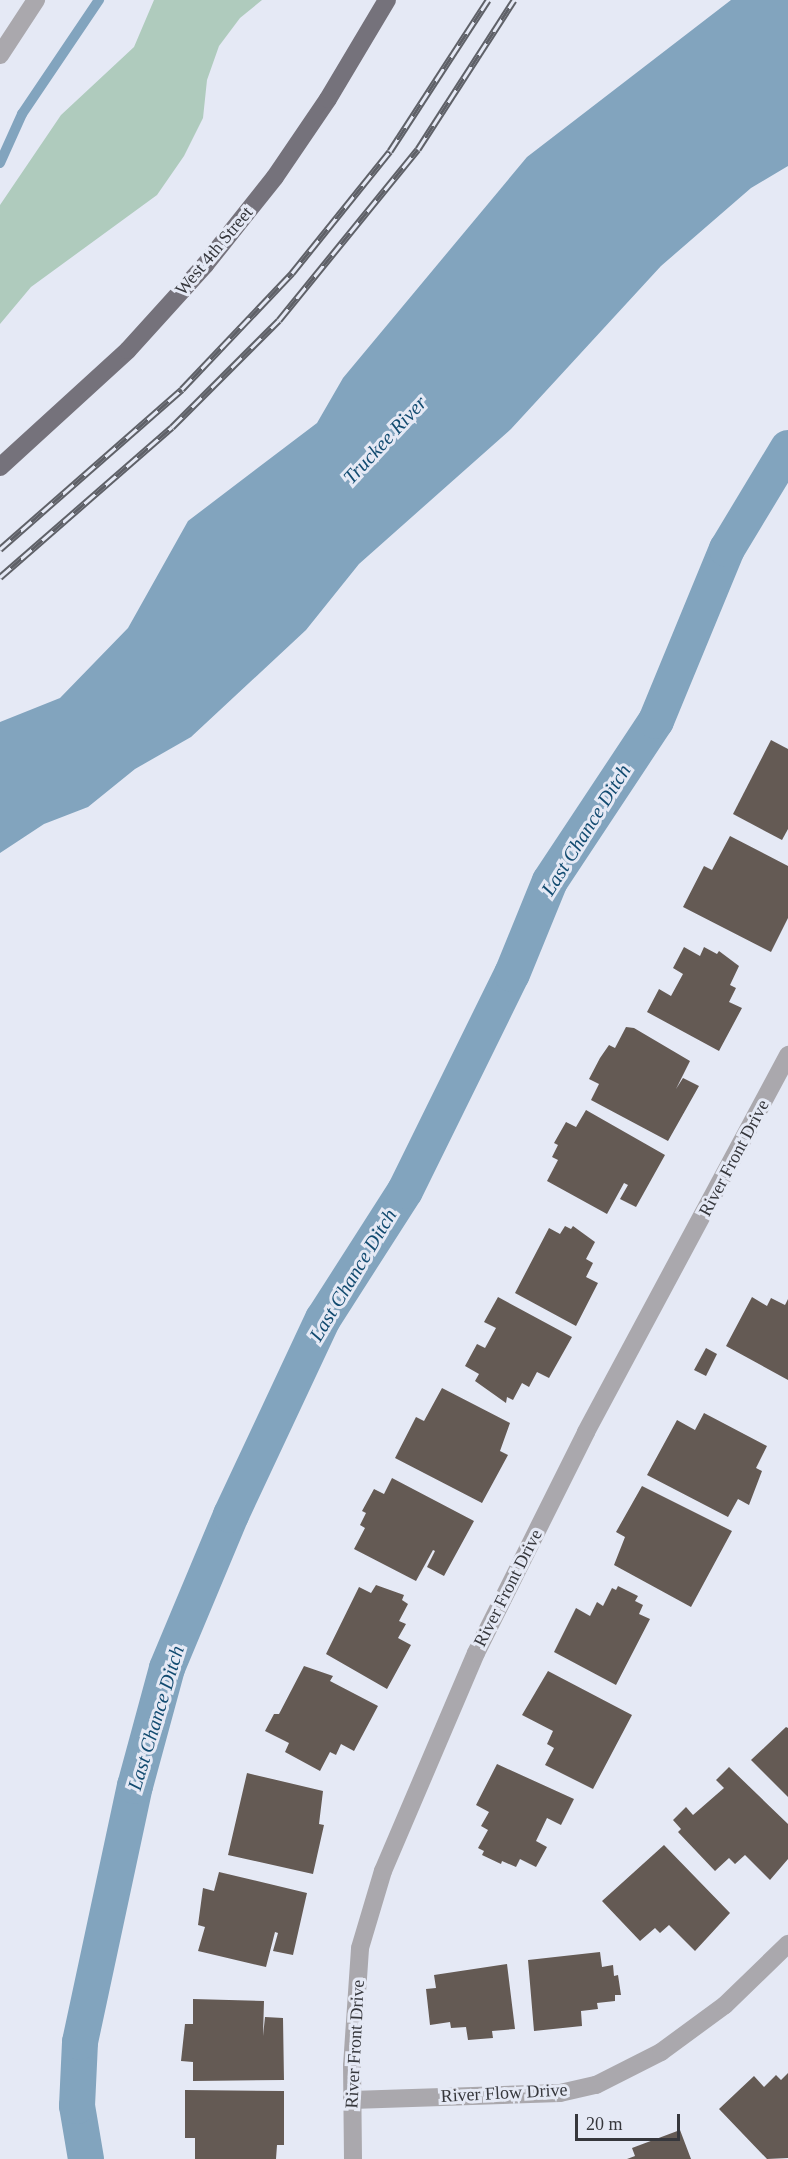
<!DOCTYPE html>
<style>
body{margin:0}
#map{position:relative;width:788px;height:2159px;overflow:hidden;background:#e5e9f5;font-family:Georgia,serif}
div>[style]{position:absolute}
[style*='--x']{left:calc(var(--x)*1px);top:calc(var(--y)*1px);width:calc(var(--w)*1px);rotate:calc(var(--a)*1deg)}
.green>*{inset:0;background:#afcbbd}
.water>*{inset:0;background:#82a4be}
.stream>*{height:10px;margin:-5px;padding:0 5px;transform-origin:5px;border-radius:5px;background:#82a4be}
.canal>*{height:36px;margin:-18px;padding:0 18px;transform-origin:18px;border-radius:18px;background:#82a4be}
.building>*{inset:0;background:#645a54}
.minor>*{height:18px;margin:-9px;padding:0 9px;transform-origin:9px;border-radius:9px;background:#aaa8ad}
.major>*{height:18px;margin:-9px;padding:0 9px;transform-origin:9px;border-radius:9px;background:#75727b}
.rail>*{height:7px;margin-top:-3.5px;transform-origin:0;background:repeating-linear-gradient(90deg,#e5e9f5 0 14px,#5f6168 0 28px);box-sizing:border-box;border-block:2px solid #5f6168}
span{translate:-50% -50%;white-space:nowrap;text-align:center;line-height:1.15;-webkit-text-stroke:6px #e5e9f5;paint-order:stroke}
.street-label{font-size:18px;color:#36373c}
.water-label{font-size:20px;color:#124b70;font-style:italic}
.scale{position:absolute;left:575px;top:2114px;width:105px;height:27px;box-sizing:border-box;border:3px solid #36373c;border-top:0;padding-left:8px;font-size:18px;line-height:21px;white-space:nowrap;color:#36373c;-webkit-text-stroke:4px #e5e9f5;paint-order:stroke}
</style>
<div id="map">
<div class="green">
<div style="clip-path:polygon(154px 0,262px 0,240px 18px,219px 46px,207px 80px,203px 118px,184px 156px,157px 195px,31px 287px,0 324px,0 205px,61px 115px,134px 47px)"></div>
</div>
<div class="water">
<div style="clip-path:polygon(731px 0,788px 0,788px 166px,751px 188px,661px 266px,511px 429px,359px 564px,306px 630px,191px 737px,135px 769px,88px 807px,44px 824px,0 853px,0 722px,60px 698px,128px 628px,188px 521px,317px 423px,343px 378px,527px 157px)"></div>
</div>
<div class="stream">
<div style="--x:0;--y:163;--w:54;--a:-65.8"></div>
<div style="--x:22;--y:114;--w:138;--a:-56"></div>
</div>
<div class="canal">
<div style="--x:86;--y:2159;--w:54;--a:-99.6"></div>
<div style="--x:77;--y:2106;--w:64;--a:-87.3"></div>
<div style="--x:80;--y:2042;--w:262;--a:-77.9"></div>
<div style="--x:135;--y:1786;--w:122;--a:-74.8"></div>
<div style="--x:167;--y:1668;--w:166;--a:-67.3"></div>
<div style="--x:231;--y:1515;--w:217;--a:-64.9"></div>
<div style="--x:323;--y:1319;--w:152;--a:-57.4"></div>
<div style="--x:405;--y:1191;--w:242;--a:-63.8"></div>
<div style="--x:512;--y:974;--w:100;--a:-67.8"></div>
<div style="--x:550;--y:881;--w:192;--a:-56.5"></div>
<div style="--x:656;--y:721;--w:186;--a:-67.6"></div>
<div style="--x:727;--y:549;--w:118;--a:-58.9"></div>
</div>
<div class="building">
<div style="clip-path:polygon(771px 740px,788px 749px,788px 829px,782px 840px,733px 814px)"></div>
<div style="clip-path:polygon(730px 836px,788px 866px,788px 918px,771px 952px,683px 907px,704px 866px,712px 870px)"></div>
<div style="clip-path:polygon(684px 947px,700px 956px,704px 947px,717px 954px,719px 951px,739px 966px,730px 985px,736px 988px,729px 1002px,742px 1008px,719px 1051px,647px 1012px,659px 989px,671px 996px,683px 974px,673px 968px)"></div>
<div style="clip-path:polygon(626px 1027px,634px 1028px,690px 1061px,676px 1089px,683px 1078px,699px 1086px,668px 1141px,591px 1100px,599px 1084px,589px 1079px,600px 1058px,609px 1045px,615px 1048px)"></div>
<div style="clip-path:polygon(586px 1110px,665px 1155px,636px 1207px,620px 1199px,628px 1185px,624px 1183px,607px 1214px,547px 1181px,558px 1160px,552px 1157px,558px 1145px,554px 1143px,566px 1122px,576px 1127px)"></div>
<div style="clip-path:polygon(565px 1226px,571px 1229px,573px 1226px,595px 1242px,586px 1259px,593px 1263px,586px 1277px,598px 1283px,576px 1326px,515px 1293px,549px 1228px,560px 1234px)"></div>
<div style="clip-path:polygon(498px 1297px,572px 1337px,549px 1378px,537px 1372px,529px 1387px,522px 1383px,513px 1400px,507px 1397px,506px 1403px,475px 1381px,479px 1374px,465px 1366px,477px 1344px,485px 1348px,496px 1328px,484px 1322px)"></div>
<div style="clip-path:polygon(752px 1297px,767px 1306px,771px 1298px,785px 1305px,788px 1299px,788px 1380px,726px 1346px)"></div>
<div style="clip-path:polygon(706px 1348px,717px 1354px,706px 1376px,694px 1370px)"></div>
<div style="clip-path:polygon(442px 1388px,510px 1423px,500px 1451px,508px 1455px,482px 1503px,395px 1458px,416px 1417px,424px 1421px)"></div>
<div style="clip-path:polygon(704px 1413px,767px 1446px,756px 1468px,762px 1471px,749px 1505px,738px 1499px,728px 1517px,647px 1475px,677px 1420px,695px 1430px)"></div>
<div style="clip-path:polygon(392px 1478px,474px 1521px,444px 1576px,427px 1567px,435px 1551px,433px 1550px,416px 1581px,354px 1549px,365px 1528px,360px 1525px,366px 1513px,362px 1511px,374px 1489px,384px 1494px)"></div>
<div style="clip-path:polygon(642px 1486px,732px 1531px,691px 1607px,614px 1565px,625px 1537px,616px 1532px)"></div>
<div style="clip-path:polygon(376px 1585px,404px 1595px,402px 1600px,408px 1604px,399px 1621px,406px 1624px,398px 1638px,411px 1645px,387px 1689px,326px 1654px,359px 1587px,371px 1593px)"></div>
<div style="clip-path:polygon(618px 1586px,638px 1596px,635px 1601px,643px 1605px,639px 1614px,650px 1619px,616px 1685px,554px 1652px,576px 1608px,590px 1616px,597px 1602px,603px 1606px,612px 1588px,616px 1590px)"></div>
<div style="clip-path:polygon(304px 1666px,333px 1676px,330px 1681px,378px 1706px,354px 1751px,341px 1744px,336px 1755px,330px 1752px,320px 1771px,285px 1752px,289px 1743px,265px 1731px,274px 1714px,279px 1714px)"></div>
<div style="clip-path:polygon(548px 1671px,632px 1715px,593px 1789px,545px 1765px,554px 1748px,547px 1744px,553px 1731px,522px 1715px)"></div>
<div style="clip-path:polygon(786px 1727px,788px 1728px,788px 1797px,751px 1760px)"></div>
<div style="clip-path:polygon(497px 1764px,574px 1799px,561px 1825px,547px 1818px,536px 1841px,547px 1847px,536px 1867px,520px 1859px,516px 1867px,502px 1861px,501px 1864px,482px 1855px,484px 1851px,478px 1848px,488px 1830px,481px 1826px,489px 1812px,476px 1805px)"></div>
<div style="clip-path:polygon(729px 1767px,788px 1824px,788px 1859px,770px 1880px,745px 1855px,735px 1864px,729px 1858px,715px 1871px,678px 1832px,681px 1829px,673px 1820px,686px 1807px,693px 1815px,724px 1788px,716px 1780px)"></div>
<div style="clip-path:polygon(247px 1773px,323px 1791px,319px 1824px,324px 1825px,313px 1874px,228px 1855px)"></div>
<div style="clip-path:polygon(664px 1845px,730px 1913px,695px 1951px,669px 1925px,660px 1933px,655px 1928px,640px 1941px,602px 1901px)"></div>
<div style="clip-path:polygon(219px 1872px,307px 1893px,293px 1955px,273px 1951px,278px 1933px,275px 1932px,266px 1967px,198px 1951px,205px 1927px,198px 1925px,203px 1888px,214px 1891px)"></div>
<div style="clip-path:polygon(600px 1952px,602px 1967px,613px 1965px,614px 1976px,618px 1975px,621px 1995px,615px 1995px,615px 2001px,597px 2003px,598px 2009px,581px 2011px,582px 2026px,534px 2031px,528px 1960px)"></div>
<div style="clip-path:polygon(507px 1964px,515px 2029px,492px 2031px,493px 2038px,468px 2040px,466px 2027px,451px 2028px,450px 2022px,430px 2025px,426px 1989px,436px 1988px,434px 1975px)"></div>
<div style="clip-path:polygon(193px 1999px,264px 2001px,263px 2036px,265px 2017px,283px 2018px,284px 2080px,193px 2081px,193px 2062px,181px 2061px,185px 2024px,193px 2024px)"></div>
<div style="clip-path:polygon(788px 2073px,788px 2158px,767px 2159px,719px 2109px,754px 2076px,764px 2087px,776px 2075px,781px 2080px)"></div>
<div style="clip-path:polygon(185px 2090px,284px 2091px,284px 2145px,277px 2145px,276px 2159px,195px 2159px,195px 2138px,185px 2138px)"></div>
<div style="clip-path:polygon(680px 2130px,691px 2159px,627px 2159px,635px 2156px,632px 2148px)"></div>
</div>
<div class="minor">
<div style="--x:0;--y:55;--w:66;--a:-56.8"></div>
<div style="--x:352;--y:2100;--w:208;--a:-1.9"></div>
<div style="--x:560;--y:2093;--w:37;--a:-13"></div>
<div style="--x:596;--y:2085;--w:73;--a:-26.9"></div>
<div style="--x:661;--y:2052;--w:79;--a:-36.3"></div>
<div style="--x:725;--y:2005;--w:88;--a:-44.1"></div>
<div style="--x:353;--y:2159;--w:93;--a:-90.6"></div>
<div style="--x:352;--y:2066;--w:118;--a:-86.1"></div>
<div style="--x:360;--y:1948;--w:80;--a:-73.4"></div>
<div style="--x:383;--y:1871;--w:237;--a:-66.9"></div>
<div style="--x:476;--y:1653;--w:247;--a:-63.5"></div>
<div style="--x:586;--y:1432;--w:428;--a:-61.8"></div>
</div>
<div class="major">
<div style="--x:0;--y:467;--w:173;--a:-42.4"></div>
<div style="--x:128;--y:350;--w:115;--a:-47.8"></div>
<div style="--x:205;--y:265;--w:112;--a:-51.5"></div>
<div style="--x:275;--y:177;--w:94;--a:-55.8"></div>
<div style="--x:328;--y:99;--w:115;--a:-59.2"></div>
</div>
<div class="rail">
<div style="--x:0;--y:549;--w:242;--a:-41.3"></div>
<div style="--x:182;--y:389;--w:160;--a:-46.5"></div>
<div style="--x:292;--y:273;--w:156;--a:-51.2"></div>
<div style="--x:390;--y:151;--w:180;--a:-57"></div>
<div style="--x:0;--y:577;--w:228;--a:-41.1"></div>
<div style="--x:172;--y:427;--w:151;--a:-45"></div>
<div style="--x:279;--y:320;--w:220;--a:-50.9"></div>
<div style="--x:418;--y:149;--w:177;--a:-57.2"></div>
</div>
<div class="street-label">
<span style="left:214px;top:251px;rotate:-50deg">West 4th Street</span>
<span style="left:734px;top:1158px;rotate:-62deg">River Front Drive</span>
<span style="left:508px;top:1588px;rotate:-63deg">River Front Drive</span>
<span style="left:355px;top:2044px;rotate:-87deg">River Front Drive</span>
<span style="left:504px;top:2093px;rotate:-3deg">River Flow Drive</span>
</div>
<div class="water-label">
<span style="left:385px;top:440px;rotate:-47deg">Truckee River</span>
<span style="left:586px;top:830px;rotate:-58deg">Last Chance Ditch</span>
<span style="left:353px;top:1275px;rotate:-59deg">Last Chance Ditch</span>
<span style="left:156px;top:1718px;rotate:-73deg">Last Chance Ditch</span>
</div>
<div class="scale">20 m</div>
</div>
